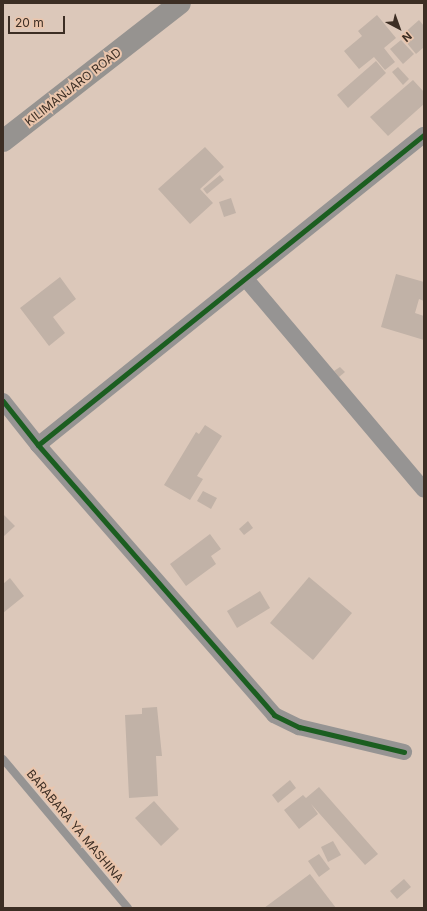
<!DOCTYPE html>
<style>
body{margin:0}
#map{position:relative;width:427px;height:911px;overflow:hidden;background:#dcc8ba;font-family:Inter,sans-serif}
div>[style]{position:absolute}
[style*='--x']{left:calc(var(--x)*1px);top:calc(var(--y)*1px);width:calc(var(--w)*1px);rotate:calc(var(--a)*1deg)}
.building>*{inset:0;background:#c1b2a7}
.service>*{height:8px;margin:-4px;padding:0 4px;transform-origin:4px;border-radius:4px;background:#969493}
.minor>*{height:16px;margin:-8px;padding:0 8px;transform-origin:8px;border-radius:8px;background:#969493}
.secondary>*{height:22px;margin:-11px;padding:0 11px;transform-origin:11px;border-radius:11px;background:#969390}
.cycleway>*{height:5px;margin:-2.5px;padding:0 2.5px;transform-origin:2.5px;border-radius:2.5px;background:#1b5e20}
span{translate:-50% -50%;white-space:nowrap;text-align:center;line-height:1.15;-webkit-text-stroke:4px #eac5ac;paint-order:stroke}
.street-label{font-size:12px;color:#3c2e24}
.frame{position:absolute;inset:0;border:4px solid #3c2e24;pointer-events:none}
.north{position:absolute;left:379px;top:8px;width:40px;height:40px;-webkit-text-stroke:3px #eac5ac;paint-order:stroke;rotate:139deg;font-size:11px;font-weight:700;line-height:16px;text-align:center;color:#3c2e24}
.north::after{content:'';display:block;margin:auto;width:14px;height:18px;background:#3c2e24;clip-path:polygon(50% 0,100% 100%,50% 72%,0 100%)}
.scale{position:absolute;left:8px;top:16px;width:57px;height:18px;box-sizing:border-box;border:2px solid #3c2e24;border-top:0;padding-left:5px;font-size:12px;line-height:14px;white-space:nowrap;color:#3c2e24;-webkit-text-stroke:3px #eac5ac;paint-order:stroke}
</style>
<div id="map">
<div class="building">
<div style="clip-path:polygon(377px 15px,396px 38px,384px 48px,395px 62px,385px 70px,374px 57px,359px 69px,344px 51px,362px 36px,358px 31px)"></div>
<div style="clip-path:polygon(419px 20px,424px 26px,424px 47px,416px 54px,401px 36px)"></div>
<div style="clip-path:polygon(401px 40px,414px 54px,403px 64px,390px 49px)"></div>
<div style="clip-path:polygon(376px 61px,386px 73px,348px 108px,337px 95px)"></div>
<div style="clip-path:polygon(398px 67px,409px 79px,403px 85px,392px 72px)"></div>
<div style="clip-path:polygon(413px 80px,424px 92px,424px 104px,388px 136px,370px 117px)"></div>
<div style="clip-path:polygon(205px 147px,224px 167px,200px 189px,213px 203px,190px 224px,158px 189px)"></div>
<div style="clip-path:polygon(220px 175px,224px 180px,207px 194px,203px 189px)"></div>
<div style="clip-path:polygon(231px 198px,236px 213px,224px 217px,219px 202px)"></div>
<div style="clip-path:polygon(396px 274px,424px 282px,424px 301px,419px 299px,415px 313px,424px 316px,424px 340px,381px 327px)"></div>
<div style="clip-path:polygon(60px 277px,76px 299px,53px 317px,65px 333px,49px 346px,20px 308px)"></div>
<div style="clip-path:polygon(340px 367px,345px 372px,339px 377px,334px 371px)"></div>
<div style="clip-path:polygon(205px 425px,222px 436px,197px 476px,203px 479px,190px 500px,164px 485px,196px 432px,199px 434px)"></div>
<div style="clip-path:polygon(203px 491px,217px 498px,211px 509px,197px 501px)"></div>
<div style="clip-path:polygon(3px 514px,15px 526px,3px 537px)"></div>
<div style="clip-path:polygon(248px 521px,253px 528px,244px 535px,239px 529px)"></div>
<div style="clip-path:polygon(210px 534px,221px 549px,211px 556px,216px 564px,186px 586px,170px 564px)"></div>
<div style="clip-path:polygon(309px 577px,352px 613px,313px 660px,270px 623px)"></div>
<div style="clip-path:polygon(10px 578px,24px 596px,3px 613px,3px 584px)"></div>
<div style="clip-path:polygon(260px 591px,270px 608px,237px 628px,227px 611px)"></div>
<div style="clip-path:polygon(157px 707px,162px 756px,156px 756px,158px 796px,129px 798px,125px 715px,142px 714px,142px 708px)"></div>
<div style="clip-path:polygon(290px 780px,296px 788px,278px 803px,272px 795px)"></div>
<div style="clip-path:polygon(319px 787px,378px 854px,365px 865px,311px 804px,318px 814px,299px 829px,284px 810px,303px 795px,306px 798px)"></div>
<div style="clip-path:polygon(154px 801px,179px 829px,161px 846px,135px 818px)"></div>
<div style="clip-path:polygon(333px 841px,341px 855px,328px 862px,321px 847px)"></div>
<div style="clip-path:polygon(319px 854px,330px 869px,319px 877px,308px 861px)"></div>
<div style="clip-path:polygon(310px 874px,336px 908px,264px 908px)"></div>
<div style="clip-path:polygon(404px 879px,411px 887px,397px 899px,390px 891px)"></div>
</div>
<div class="service">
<div style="--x:3;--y:759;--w:194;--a:50"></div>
</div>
<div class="minor">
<div style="--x:245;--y:278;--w:277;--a:49.8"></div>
<div style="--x:3;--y:401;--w:56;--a:51.5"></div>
<div style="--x:38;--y:445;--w:359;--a:48.8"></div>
<div style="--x:274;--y:715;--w:28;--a:26"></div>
<div style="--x:299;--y:727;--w:108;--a:13.4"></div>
<div style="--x:38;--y:445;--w:495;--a:-38.8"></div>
</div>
<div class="secondary">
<div style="--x:3;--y:141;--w:224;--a:-37.9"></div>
</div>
<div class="cycleway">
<div style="--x:3;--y:401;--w:56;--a:51.5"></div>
<div style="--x:38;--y:445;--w:359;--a:48.8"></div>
<div style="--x:274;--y:715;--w:28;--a:26"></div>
<div style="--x:299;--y:727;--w:108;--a:13.4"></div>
<div style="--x:38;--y:445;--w:495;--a:-38.8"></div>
</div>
<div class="street-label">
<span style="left:73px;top:87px;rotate:-38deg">KILIMANJARO ROAD</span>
<span style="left:75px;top:826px;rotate:50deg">BARABARA YA MASHINA</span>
</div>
<div class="frame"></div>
<div class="north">N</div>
<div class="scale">20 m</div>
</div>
